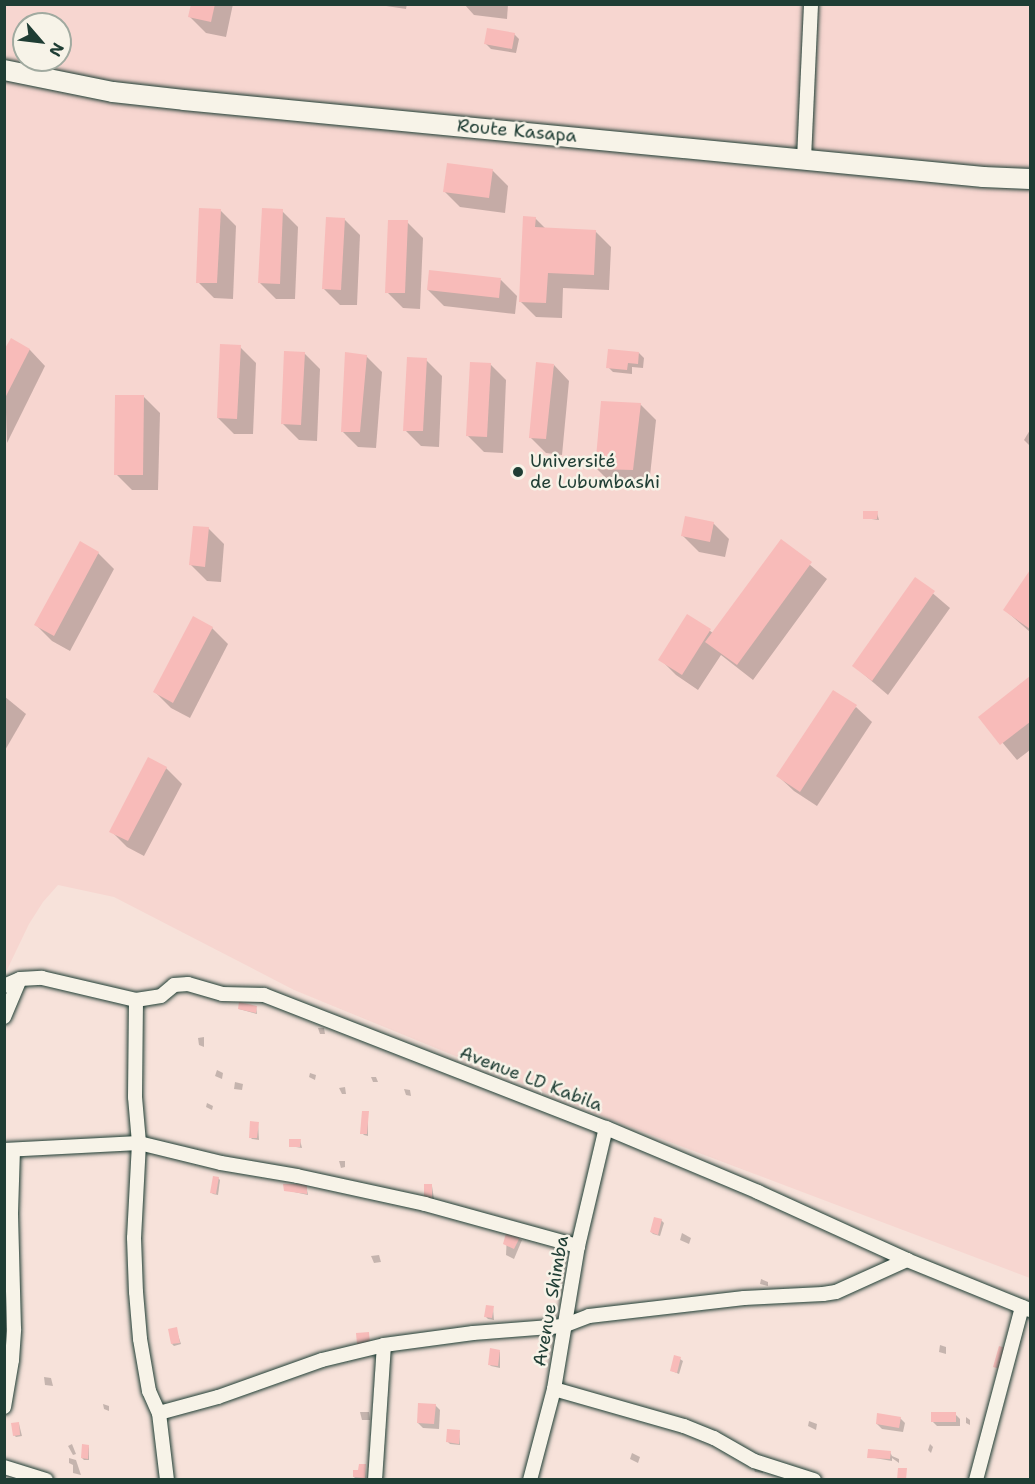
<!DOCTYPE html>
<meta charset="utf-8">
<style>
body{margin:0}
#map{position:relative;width:1035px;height:1484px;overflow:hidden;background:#f7e2da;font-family:"Shantell Sans",sans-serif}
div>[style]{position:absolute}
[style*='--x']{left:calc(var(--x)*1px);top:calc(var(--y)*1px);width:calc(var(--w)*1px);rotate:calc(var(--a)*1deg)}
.built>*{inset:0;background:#f7d6d0}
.shadow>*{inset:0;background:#0003}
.building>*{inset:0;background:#f8bbb9}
.roads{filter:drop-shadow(0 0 2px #1f3d34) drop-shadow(0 0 2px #1f3d34)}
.minor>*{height:14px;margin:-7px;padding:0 7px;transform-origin:7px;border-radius:7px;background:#f7f3e8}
.secondary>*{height:20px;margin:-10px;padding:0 10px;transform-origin:10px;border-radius:10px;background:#f7f3e8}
.dots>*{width:16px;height:16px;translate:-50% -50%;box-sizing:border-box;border:3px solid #f7f3e8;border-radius:50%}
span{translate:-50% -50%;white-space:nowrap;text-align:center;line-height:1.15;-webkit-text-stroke:5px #f7f3e8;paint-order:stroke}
.street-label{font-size:18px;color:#1f3d34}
.poi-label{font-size:18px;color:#1f3d34}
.left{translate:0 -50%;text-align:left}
.frame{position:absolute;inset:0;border:6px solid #1f3d34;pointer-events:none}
.north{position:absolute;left:12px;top:12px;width:60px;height:60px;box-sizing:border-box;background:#f7f3e8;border:2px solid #a1aaa0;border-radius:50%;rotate:118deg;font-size:16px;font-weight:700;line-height:24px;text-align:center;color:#1f3d34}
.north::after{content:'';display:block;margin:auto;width:21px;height:27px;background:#1f3d34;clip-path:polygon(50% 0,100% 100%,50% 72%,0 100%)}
</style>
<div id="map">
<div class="built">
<div style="clip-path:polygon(evenodd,5px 5px,1030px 5px,1030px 1278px,614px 1121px,294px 990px,114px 897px,58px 885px,43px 902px,29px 924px,5px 974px,5px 5px,24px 24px,60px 24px,60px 60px,24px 60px,24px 24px)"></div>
</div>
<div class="shadow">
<div style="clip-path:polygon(193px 4px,233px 4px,226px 37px,206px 33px,190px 17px)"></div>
<div style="clip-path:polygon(373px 4px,407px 4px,406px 9px)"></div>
<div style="clip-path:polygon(464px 4px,508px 4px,507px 19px,474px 15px)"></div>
<div style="clip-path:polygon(514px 34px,519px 39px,516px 53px,491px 49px,486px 44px)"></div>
<div style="clip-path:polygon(492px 170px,508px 186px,505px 213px,460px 207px,445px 192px)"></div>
<div style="clip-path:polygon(220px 210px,236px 226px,233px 299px,214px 298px,198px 282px)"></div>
<div style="clip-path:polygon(282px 211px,298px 227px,295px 299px,276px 299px,260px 283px)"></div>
<div style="clip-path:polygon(535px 218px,546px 229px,595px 231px,611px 247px,609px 290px,563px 288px,562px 318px,536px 317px,520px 301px)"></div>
<div style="clip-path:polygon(344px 219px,360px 235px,357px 305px,340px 305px,324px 289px)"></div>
<div style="clip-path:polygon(407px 222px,423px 238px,420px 309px,403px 308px,387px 292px)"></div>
<div style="clip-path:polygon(501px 280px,517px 296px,515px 314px,444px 306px,428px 290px)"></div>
<div style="clip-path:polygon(11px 340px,30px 350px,45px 366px,7px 443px,4px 353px)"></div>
<div style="clip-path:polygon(240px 347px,256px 363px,253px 434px,234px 434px,218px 418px)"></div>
<div style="clip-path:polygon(304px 353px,320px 369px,317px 441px,299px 440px,283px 424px)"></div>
<div style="clip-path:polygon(639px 353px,644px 358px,643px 368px,632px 367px,632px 374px,613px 372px,608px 367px)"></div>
<div style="clip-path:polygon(366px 356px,382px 372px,376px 448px,358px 447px,342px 431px)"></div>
<div style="clip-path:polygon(426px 360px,442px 376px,439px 447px,421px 446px,405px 430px)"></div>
<div style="clip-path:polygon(490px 364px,506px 380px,503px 453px,484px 452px,468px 436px)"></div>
<div style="clip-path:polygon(554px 365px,569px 381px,562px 455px,546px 453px,530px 437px)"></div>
<div style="clip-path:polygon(144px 397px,160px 413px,158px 490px,132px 490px,116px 474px)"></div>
<div style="clip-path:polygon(640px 404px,656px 420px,649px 485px,612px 484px,596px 468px)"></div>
<div style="clip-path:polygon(1030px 430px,1030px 446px,1024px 440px)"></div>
<div style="clip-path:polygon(877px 513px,879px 520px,864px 518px)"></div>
<div style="clip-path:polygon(713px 523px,729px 539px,725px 557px,699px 552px,683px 536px)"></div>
<div style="clip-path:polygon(208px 528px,224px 544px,221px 582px,207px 581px,191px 565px)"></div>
<div style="clip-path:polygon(781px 541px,827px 579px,753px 680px,721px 655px,698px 690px,676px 675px,660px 659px,688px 616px,713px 633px)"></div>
<div style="clip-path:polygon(98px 553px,114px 569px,70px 651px,52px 641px,36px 625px)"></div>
<div style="clip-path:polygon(1030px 573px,1030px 632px,1005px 610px)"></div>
<div style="clip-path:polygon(916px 579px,950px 608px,888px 695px,854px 666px)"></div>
<div style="clip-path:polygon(194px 618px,212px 628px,228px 644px,190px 718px,171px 708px,155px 692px)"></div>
<div style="clip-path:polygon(1030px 678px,1030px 750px,1017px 760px,981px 717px)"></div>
<div style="clip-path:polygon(4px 696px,26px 714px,4px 752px)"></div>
<div style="clip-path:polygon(856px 707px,872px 722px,817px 806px,794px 791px,778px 776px)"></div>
<div style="clip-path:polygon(166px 768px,182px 784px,144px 856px,127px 847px,111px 831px)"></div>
<div style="clip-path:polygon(256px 1007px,257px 1014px,239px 1009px)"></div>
<div style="clip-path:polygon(318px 1028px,324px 1028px,325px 1034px,320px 1034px)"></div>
<div style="clip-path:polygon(204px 1037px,204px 1047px,199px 1045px,198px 1038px)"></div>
<div style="clip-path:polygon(217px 1070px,223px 1073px,222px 1079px,215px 1076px)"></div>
<div style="clip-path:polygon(310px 1073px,316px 1075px,315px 1080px,309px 1077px)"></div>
<div style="clip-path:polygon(371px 1077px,376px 1077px,378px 1082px,373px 1082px)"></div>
<div style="clip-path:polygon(235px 1082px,243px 1084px,242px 1090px,234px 1089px)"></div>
<div style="clip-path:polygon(345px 1087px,346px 1094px,342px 1094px,339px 1088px)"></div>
<div style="clip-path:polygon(404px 1089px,410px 1090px,411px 1096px,406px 1095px)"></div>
<div style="clip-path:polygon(207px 1103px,213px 1106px,212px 1110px,206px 1107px)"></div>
<div style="clip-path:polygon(368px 1113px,368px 1136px,364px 1135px,362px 1133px)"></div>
<div style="clip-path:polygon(258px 1123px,259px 1140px,252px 1139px,250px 1137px)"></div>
<div style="clip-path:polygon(300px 1140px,302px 1148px,290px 1146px)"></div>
<div style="clip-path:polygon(339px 1161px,345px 1161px,345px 1167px,341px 1168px)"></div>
<div style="clip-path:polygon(218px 1178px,220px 1180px,218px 1195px,213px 1194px,211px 1192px)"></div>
<div style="clip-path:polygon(306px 1185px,308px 1195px,285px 1190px)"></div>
<div style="clip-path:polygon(432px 1186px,434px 1199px,428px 1199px)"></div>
<div style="clip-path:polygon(661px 1220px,664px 1223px,660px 1236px,653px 1234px,651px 1232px)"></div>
<div style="clip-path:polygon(682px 1233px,691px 1238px,689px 1244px,680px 1240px)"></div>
<div style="clip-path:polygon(507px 1235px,522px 1240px,514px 1259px,506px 1255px)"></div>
<div style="clip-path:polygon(379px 1255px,381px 1262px,374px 1263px,371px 1256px)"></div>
<div style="clip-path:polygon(761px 1279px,768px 1282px,768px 1286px,760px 1284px)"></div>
<div style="clip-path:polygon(493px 1308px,494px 1320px,488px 1319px,486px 1317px)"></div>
<div style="clip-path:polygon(176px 1329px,181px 1344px,174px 1346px,172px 1344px)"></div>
<div style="clip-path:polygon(940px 1345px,946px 1347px,946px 1354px,939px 1352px)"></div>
<div style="clip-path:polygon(500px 1351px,500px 1368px,491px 1366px,489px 1364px)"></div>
<div style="clip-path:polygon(680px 1359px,683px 1361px,679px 1374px,672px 1371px)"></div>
<div style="clip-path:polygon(44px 1377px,51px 1378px,53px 1386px,45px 1385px)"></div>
<div style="clip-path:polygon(103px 1404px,109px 1406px,109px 1411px,104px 1409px)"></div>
<div style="clip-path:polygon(435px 1405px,440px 1410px,439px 1429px,423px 1428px,418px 1423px)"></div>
<div style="clip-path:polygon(360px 1412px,369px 1412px,370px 1420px,362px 1420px)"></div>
<div style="clip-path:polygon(955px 1414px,960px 1419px,960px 1426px,937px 1426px,932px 1421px)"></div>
<div style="clip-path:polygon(966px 1417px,970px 1420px,970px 1425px,966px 1423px)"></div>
<div style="clip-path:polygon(900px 1418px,905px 1423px,903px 1432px,882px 1429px,877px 1424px)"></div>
<div style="clip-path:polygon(809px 1421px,817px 1424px,816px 1430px,808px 1426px)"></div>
<div style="clip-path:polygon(19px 1424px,22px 1436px,16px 1437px,14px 1435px)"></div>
<div style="clip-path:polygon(459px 1432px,460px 1445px,450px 1444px,448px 1442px)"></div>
<div style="clip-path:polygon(72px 1444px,76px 1454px,73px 1455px,68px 1446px)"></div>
<div style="clip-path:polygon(930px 1444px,933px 1447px,931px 1453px,928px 1450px)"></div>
<div style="clip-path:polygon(89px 1446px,89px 1460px,84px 1460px,82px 1458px)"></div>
<div style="clip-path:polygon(890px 1452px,892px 1456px,899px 1459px,899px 1463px,892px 1458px,892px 1461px,869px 1457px)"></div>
<div style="clip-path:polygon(632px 1453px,640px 1457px,638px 1463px,630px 1459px)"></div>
<div style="clip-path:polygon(69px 1458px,76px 1460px,81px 1475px,73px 1473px,73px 1465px,69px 1463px)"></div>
<div style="clip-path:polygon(365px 1466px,366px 1479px,356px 1479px,354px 1477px)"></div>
<div style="clip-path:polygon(753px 1467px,763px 1470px,763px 1473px,755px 1472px)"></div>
</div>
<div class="building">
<div style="clip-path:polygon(191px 4px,215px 4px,211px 22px,188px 17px)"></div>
<div style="clip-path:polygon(487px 28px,515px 33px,512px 49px,484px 44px)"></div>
<div style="clip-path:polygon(447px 163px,493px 169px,489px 198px,443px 192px)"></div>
<div style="clip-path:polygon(199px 208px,221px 209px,217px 283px,196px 283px)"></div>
<div style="clip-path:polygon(262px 208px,283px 209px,280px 284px,258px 283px)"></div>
<div style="clip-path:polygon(523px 216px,536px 217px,535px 227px,596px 230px,594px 275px,548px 273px,546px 303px,519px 302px)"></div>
<div style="clip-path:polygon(326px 217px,345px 218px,341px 290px,322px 289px)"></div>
<div style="clip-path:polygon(388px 220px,408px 220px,405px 293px,385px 293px)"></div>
<div style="clip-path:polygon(429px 270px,501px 278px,499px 298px,427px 290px)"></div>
<div style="clip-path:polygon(11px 338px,30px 349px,4px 400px,4px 350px)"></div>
<div style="clip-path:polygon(220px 344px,241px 345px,237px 419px,217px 418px)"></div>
<div style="clip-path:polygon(608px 349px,639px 352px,638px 364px,628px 363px,627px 370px,606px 368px)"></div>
<div style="clip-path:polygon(284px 351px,305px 352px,301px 425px,281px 424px)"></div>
<div style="clip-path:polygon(345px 352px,367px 355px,360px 432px,341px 432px)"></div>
<div style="clip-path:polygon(407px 357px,427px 358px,423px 431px,403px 431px)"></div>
<div style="clip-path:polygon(470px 362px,491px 363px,487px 437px,466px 436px)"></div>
<div style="clip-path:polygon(536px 362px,554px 364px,546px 439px,529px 438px)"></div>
<div style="clip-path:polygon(115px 395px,144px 395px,143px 475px,114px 475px)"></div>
<div style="clip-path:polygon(601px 401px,641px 403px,633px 470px,595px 469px)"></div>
<div style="clip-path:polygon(863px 511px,878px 511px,877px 519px,863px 519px)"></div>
<div style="clip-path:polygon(685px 516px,714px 522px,710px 542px,681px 536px)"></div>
<div style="clip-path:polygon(193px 526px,209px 527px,205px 567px,189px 565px)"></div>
<div style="clip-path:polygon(781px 539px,812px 562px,737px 665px,705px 642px)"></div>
<div style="clip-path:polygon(80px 541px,99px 552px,54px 636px,34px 625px)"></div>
<div style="clip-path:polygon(1030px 570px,1030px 629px,1003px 610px)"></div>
<div style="clip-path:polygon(915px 577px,935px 591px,872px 681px,852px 666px)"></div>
<div style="clip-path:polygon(687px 614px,711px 629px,682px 675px,658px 660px)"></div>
<div style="clip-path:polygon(193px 616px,213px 627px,173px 703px,153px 692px)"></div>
<div style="clip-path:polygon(1030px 676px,1030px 722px,1000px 745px,978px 717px)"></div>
<div style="clip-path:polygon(833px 690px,857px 705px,800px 792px,776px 776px)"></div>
<div style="clip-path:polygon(148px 757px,167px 767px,128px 841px,109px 832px)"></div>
<div style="clip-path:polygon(239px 1002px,257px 1006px,256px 1013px,238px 1009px)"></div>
<div style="clip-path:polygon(362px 1111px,369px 1111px,367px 1134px,360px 1134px)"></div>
<div style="clip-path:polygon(250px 1121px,259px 1122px,257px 1138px,249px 1138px)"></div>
<div style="clip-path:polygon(289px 1139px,301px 1139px,300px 1147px,289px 1147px)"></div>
<div style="clip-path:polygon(213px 1176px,219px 1177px,216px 1194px,210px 1193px)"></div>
<div style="clip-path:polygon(283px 1184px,307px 1184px,307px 1194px,284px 1191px)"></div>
<div style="clip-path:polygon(424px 1184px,432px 1184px,432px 1198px,424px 1198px)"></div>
<div style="clip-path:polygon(654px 1217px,662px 1219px,658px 1235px,650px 1232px)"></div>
<div style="clip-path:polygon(506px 1233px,520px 1237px,514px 1249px,503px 1244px)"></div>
<div style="clip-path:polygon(486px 1305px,494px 1306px,492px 1318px,484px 1317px)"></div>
<div style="clip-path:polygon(177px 1327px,180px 1343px,171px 1344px,168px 1329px)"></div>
<div style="clip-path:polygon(369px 1332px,370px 1343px,357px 1344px,356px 1333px)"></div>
<div style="clip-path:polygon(999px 1346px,1006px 1348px,1000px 1369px,993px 1367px)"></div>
<div style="clip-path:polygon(490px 1348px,500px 1350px,498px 1366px,488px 1365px)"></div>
<div style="clip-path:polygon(674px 1355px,681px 1357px,677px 1373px,670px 1371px)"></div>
<div style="clip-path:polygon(418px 1403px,436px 1404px,434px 1424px,417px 1423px)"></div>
<div style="clip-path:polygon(931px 1412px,956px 1412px,956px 1422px,931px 1422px)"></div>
<div style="clip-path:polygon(877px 1413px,901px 1417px,899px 1428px,876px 1424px)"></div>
<div style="clip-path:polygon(19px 1422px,20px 1435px,13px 1436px,11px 1423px)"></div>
<div style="clip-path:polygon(447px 1429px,460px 1430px,459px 1444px,446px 1442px)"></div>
<div style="clip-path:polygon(82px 1444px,89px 1445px,88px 1459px,81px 1458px)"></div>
<div style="clip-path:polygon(868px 1449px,891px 1451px,890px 1459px,867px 1458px)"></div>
<div style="clip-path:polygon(359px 1464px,366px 1464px,365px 1478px,353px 1477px,353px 1470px,358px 1470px)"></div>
<div style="clip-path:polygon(898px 1468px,907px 1468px,906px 1480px,897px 1480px)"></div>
</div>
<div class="roads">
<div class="minor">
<div style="--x:804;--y:159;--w:155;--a:-87.4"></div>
<div style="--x:4;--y:986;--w:17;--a:-24"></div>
<div style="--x:20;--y:979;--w:22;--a:-3"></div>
<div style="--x:42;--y:978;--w:97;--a:13.2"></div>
<div style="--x:136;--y:1000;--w:25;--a:-9"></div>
<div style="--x:161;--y:996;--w:17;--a:-40"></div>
<div style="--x:174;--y:985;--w:14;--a:-4"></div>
<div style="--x:188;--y:984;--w:35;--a:16"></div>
<div style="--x:222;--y:994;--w:42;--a:1.4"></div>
<div style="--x:264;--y:995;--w:367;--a:21.3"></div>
<div style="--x:606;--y:1128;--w:165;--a:22.8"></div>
<div style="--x:758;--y:1192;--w:164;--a:24.5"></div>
<div style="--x:907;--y:1260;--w:133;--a:22.1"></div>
<div style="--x:136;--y:1000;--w:97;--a:90.6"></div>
<div style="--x:135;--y:1097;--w:46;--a:85"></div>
<div style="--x:139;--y:1143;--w:95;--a:93"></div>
<div style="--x:134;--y:1238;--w:54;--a:87.9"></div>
<div style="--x:136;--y:1292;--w:47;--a:85.1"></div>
<div style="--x:140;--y:1339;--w:53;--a:80.2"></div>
<div style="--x:149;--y:1391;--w:24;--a:66"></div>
<div style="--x:159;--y:1413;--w:67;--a:83.2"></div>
<div style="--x:4;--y:1017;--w:41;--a:-67.2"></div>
<div style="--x:4;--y:1150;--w:135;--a:-3"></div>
<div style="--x:139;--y:1143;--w:84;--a:13.7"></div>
<div style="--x:221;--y:1163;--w:77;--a:9.7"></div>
<div style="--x:297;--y:1176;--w:131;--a:12.3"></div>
<div style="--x:425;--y:1204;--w:159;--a:15.4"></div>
<div style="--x:554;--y:1389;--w:135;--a:15.9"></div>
<div style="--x:684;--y:1426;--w:32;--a:22"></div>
<div style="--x:714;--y:1438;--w:46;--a:29.9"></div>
<div style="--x:754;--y:1461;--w:63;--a:17.6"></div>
<div style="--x:4;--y:1407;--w:48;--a:-80.3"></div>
<div style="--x:12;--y:1360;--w:31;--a:-86"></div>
<div style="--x:14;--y:1329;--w:116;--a:-91.5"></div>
<div style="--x:11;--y:1213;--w:63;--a:-88.2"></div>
<div style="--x:159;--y:1413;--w:61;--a:-15.2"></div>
<div style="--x:218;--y:1397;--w:110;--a:-19.6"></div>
<div style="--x:322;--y:1360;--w:64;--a:-13.6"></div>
<div style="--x:384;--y:1345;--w:90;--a:-7.7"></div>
<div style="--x:473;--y:1333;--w:90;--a:-4.4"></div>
<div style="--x:563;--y:1326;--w:28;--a:-21"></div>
<div style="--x:589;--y:1316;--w:156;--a:-6.6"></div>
<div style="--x:744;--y:1298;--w:79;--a:-2.9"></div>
<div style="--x:823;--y:1294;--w:13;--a:-9"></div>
<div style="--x:836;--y:1292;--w:78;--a:-24.3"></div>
<div style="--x:4;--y:1467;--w:44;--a:17.2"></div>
<div style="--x:375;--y:1480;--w:135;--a:-86.2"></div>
<div style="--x:530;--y:1480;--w:94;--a:-75.2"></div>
<div style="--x:554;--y:1389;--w:145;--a:-80.5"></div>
<div style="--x:578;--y:1246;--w:121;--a:-76.7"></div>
<div style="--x:976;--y:1480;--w:179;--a:-75.1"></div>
</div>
<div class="secondary">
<div style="--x:4;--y:70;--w:111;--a:11.4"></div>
<div style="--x:113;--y:92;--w:71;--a:6.4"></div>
<div style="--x:184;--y:100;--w:803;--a:5.5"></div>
<div style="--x:983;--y:177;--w:47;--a:2.4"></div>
</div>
</div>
<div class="dots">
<div style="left:518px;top:472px;background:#1f3d34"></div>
</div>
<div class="street-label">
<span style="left:517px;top:131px;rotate:5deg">Route Kasapa</span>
<span style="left:531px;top:1079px;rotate:21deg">Avenue LD Kabila</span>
<span style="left:551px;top:1301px;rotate:-80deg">Avenue Shimba</span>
</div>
<div class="poi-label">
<span class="left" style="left:530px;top:472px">Université<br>de Lubumbashi</span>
</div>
<div class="frame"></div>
<div class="north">N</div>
</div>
